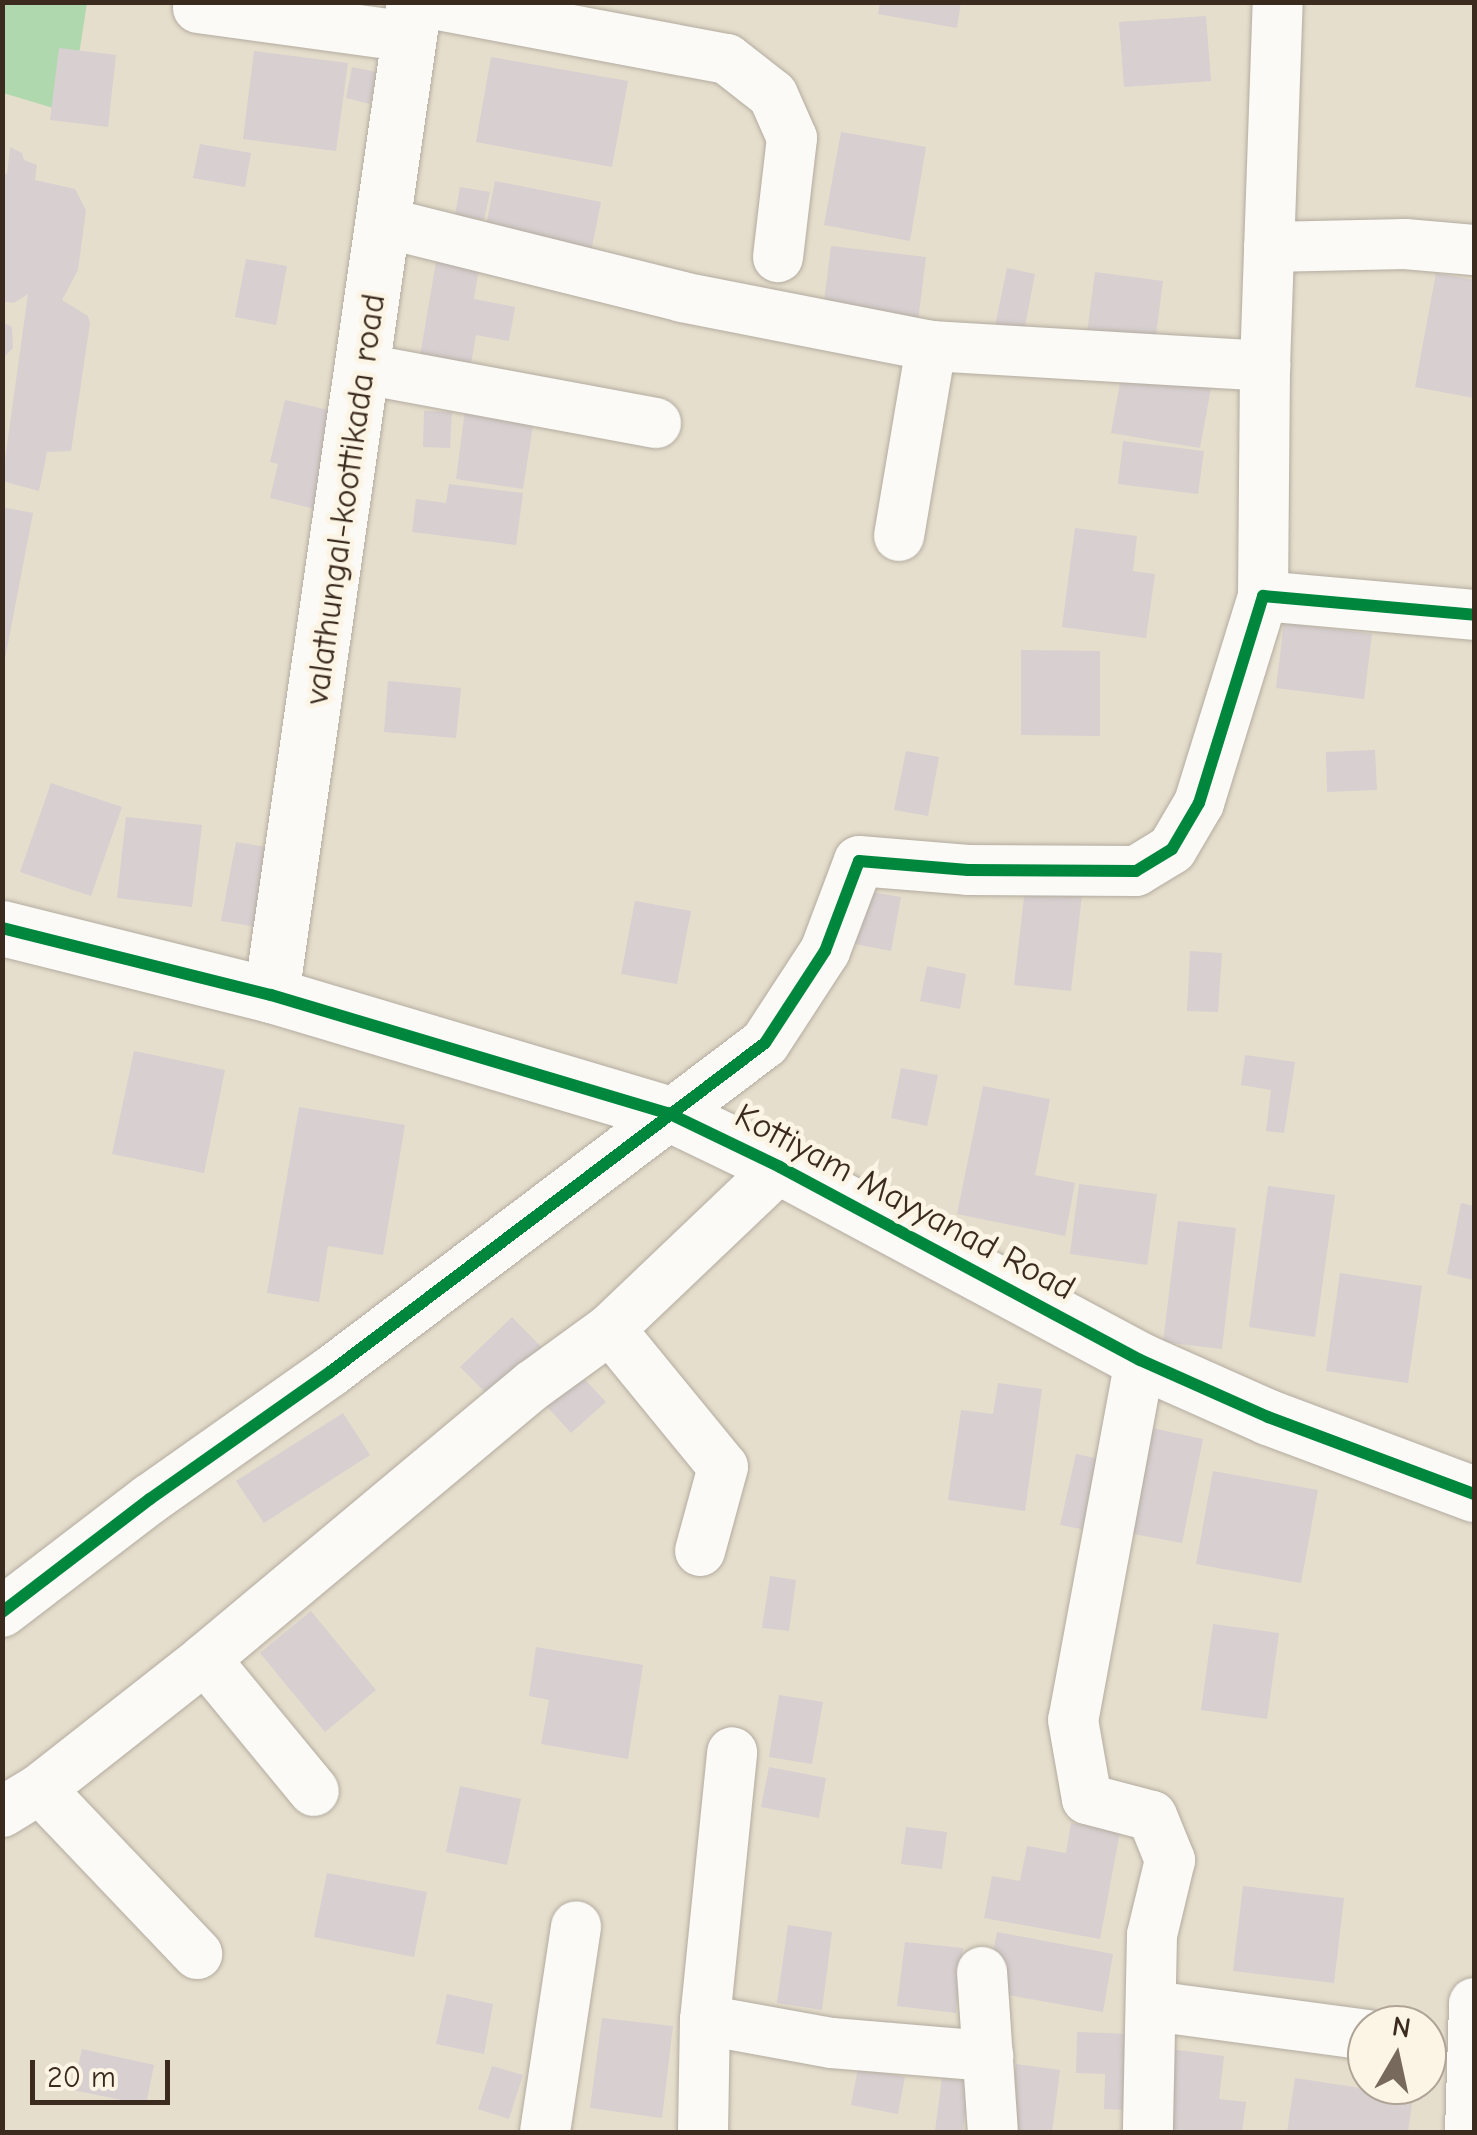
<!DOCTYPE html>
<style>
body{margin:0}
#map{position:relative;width:1477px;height:2135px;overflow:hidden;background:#e6decc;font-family:"Comic Neue",sans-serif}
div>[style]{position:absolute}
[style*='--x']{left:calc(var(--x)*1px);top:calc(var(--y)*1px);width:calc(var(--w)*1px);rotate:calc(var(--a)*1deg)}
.green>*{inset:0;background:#b0d8ae}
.building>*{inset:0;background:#d7cfd0}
.roads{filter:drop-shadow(0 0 2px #b3aca0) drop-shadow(0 0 2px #b3aca0)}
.minor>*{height:50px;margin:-25px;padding:0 25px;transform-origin:25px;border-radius:25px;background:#fbfaf7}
.tertiary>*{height:55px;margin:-27.5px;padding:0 27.5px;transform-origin:27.5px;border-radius:27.5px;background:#fbfaf7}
.cycleway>*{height:12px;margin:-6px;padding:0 6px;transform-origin:6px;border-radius:6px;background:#00873e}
span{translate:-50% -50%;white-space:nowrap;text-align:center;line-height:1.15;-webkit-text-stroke:10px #fcf5e5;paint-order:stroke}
.street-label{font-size:35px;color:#3b2a1e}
.frame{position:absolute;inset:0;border:5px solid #3b2a1e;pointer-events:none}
.north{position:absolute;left:1347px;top:2005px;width:100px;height:100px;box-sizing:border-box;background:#fcf5e5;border:2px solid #afa495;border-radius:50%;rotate:9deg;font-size:28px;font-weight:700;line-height:40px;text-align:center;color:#3b2a1e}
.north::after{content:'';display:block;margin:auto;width:35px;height:45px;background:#77695b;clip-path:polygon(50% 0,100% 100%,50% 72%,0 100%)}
.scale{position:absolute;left:30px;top:2060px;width:140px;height:45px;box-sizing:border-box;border:5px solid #3b2a1e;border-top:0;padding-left:12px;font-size:30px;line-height:35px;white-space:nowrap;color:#3b2a1e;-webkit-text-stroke:8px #fcf5e5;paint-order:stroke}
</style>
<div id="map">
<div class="green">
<div style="clip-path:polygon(2px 3px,87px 3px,70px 113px,3px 93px)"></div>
</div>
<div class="building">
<div style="clip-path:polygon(880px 2px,961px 2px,957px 28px,878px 14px)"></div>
<div style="clip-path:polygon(1206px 16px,1211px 81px,1124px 87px,1119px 22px)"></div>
<div style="clip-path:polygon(59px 48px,116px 55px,108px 127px,50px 120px)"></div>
<div style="clip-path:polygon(254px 51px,348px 63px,336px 151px,243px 139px)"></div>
<div style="clip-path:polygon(491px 57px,628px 81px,612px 167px,476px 142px)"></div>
<div style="clip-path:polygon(352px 67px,377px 72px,370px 104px,346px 98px)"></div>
<div style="clip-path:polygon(841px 132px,926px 147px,910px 241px,824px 225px)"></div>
<div style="clip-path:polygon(200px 144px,251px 153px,245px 187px,193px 178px)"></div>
<div style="clip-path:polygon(10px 147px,22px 153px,24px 160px,37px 165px,35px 180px,75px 189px,86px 210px,78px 270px,62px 300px,88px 316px,90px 323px,71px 451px,47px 452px,39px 491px,2px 481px,28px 294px,14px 303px,2px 301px,2px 173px,7px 174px)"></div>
<div style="clip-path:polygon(495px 181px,601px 202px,589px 262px,483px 241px)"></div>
<div style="clip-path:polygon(460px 187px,490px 192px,484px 220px,455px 215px)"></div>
<div style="clip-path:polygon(831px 246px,926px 257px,918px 321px,823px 310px)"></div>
<div style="clip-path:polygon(437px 256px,480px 262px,474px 299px,515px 307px,509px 341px,476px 335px,470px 370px,419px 362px)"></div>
<div style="clip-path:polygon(246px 259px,287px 266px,276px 325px,235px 317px)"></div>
<div style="clip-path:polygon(1007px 268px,1035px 274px,1024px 331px,995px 326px)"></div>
<div style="clip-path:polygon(1095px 272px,1163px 281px,1154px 350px,1086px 341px)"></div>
<div style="clip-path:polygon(1436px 273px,1474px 280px,1474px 398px,1415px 387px)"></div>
<div style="clip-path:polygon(2px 322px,12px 327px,13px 348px,2px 359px)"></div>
<div style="clip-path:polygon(1122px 372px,1211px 388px,1200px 448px,1111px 433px)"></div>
<div style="clip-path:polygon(285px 400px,337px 412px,315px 509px,270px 498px,278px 464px,270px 462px)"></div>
<div style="clip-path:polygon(465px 410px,534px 419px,523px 489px,456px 479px)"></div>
<div style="clip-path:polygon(424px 411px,452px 412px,450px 448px,423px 447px)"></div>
<div style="clip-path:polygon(1123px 441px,1204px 451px,1198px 494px,1118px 484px)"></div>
<div style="clip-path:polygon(449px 484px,523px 493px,516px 545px,412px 532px,416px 499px,446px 503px)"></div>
<div style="clip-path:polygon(2px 507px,33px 513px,4px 664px,2px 664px)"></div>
<div style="clip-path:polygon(1075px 528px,1137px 536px,1133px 571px,1155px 574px,1146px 638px,1062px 627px)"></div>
<div style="clip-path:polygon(1284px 623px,1372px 634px,1364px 699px,1276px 688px)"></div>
<div style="clip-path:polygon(1021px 650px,1100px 651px,1100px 736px,1021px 735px)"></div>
<div style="clip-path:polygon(388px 681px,461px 688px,456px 738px,384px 732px)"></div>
<div style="clip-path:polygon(1375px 750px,1377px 790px,1327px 792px,1326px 752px)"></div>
<div style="clip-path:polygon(906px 751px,939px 757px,928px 816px,894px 810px)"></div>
<div style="clip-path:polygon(51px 783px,122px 807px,91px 896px,20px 872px)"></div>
<div style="clip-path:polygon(126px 817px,202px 825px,192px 907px,117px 898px)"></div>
<div style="clip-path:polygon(236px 842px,278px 849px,264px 928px,221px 921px)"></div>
<div style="clip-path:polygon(1025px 889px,1082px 895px,1071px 991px,1014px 985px)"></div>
<div style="clip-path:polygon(864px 891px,901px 897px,891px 951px,855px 944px)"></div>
<div style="clip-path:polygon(635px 901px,691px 911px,677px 984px,621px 974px)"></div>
<div style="clip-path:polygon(1190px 951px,1222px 953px,1218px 1012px,1187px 1011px)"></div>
<div style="clip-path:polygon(927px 966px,966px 974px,960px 1009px,920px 1001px)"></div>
<div style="clip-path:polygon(134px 1051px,225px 1070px,204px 1173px,112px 1154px)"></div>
<div style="clip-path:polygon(1245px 1055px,1295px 1062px,1284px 1133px,1266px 1131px,1271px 1090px,1241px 1085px)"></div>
<div style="clip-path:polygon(901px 1068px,938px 1075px,927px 1126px,891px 1118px)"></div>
<div style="clip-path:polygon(983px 1086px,1050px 1099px,1035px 1175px,1075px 1183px,1065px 1236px,957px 1214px)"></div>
<div style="clip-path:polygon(299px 1107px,405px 1125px,383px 1255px,328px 1246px,319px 1302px,267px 1293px)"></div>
<div style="clip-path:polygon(1079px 1184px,1157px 1194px,1147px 1265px,1070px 1254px)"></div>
<div style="clip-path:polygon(1268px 1186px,1335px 1195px,1315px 1337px,1249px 1327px)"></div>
<div style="clip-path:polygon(1461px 1203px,1474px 1206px,1474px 1280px,1447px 1274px)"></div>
<div style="clip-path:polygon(1178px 1221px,1236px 1228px,1222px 1349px,1163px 1342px)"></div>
<div style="clip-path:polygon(1340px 1273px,1422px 1286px,1408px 1383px,1326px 1371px)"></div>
<div style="clip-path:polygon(512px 1317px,546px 1352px,494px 1401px,460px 1367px)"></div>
<div style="clip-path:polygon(575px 1369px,606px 1402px,571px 1433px,541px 1400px)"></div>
<div style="clip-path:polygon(998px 1383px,1042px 1389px,1025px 1511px,948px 1500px,961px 1410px,993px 1414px)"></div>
<div style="clip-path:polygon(343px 1413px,370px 1455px,264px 1523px,236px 1481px)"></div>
<div style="clip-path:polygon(1138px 1425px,1203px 1439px,1182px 1543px,1117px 1531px)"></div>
<div style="clip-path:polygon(1076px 1454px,1113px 1462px,1097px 1532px,1060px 1525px)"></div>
<div style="clip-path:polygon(1213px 1471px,1318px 1490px,1301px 1583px,1196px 1564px)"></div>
<div style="clip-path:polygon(770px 1576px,796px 1580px,789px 1631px,762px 1628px)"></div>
<div style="clip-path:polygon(311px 1611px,376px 1690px,325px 1732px,260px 1653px)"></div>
<div style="clip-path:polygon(1213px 1624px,1279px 1633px,1267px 1719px,1201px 1710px)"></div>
<div style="clip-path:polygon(536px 1647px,643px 1665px,628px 1759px,541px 1744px,549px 1700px,529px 1696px)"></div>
<div style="clip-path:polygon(779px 1695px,823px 1702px,812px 1764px,769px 1757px)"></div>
<div style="clip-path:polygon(769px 1767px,826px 1778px,819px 1818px,761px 1807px)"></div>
<div style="clip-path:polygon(460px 1786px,521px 1799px,507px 1865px,446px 1852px)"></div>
<div style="clip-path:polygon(1071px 1823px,1120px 1832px,1100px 1939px,984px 1918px,992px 1876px,1020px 1881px,1027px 1846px,1066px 1853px)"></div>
<div style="clip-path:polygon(906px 1827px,947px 1832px,942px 1869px,901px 1864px)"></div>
<div style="clip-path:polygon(327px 1873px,427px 1892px,414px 1957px,314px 1937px)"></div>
<div style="clip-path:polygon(1243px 1886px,1344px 1898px,1334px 1983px,1233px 1971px)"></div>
<div style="clip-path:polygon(788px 1925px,832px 1932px,822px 2010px,777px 2003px)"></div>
<div style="clip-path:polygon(997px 1932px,1113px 1954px,1103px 2012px,986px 1991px)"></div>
<div style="clip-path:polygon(905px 1942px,963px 1948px,956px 2013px,897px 2006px)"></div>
<div style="clip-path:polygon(447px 1994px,493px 2004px,484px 2054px,436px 2044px)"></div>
<div style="clip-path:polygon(602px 2018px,673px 2026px,662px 2118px,590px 2108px)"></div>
<div style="clip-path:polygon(1077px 2032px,1134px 2034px,1131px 2110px,1104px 2109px,1105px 2074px,1076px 2073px)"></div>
<div style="clip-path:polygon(82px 2049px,154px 2065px,146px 2105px,73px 2090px)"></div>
<div style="clip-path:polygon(1170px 2049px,1224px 2056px,1219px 2099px,1246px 2102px,1242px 2132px,1160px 2129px)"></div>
<div style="clip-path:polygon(1016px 2064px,1060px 2070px,1052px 2132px,1006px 2132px)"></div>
<div style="clip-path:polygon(492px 2066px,523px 2075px,509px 2119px,478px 2109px)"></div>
<div style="clip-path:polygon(858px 2068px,905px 2077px,898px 2114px,851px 2105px)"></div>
<div style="clip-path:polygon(942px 2078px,969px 2081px,963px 2132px,935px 2131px)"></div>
<div style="clip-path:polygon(1295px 2078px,1413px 2096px,1408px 2132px,1287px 2132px)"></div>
</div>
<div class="roads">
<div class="minor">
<div style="--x:422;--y:2;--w:310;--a:10.6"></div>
<div style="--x:727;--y:59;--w:58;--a:38"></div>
<div style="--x:773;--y:95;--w:47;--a:66.2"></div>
<div style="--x:792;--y:138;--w:120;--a:96.7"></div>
<div style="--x:198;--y:8;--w:214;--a:7.8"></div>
<div style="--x:386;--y:223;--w:305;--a:14"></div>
<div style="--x:682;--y:297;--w:254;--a:11.1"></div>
<div style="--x:931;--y:346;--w:335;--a:3.4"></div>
<div style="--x:1269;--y:247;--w:136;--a:-1.3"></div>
<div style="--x:1405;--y:244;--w:69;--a:5"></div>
<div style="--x:364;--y:369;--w:297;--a:10.5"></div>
<div style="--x:899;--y:536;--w:193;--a:-80.4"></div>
<div style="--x:1263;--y:596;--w:230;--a:-89.5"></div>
<div style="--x:1265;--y:366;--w:364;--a:-88"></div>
<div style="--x:610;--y:1329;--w:178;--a:50.7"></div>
<div style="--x:723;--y:1467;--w:87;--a:105.3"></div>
<div style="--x:1140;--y:1360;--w:366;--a:100.5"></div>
<div style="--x:1073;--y:1720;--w:80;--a:80"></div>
<div style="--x:1087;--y:1799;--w:67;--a:14.7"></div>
<div style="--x:1152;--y:1816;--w:48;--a:67.8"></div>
<div style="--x:1170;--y:1860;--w:77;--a:103.5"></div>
<div style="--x:1152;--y:1935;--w:197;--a:91.2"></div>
<div style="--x:2;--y:1612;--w:186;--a:-37.4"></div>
<div style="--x:150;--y:1499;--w:220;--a:-35.2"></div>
<div style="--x:330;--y:1372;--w:545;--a:-37.1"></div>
<div style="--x:765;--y:1043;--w:110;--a:-56.9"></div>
<div style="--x:825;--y:951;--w:96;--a:-69.3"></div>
<div style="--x:859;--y:861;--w:109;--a:4.7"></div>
<div style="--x:968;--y:870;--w:168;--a:0.3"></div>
<div style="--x:1136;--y:871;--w:42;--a:-31.4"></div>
<div style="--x:1172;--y:849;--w:53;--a:-59.6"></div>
<div style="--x:1199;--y:803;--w:217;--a:-72.8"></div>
<div style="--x:1263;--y:596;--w:212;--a:5.1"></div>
<div style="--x:205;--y:1659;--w:171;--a:50.5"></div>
<div style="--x:40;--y:1789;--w:228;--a:46.4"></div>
<div style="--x:2;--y:1812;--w:44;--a:-31.2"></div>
<div style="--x:40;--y:1789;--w:210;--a:-38.2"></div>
<div style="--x:205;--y:1659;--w:427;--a:-39.9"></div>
<div style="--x:533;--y:1385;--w:95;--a:-36"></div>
<div style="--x:610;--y:1329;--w:235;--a:-43.6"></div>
<div style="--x:982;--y:1972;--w:160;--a:86.1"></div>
<div style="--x:1153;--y:2006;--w:216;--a:7.7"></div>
<div style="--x:705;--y:2020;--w:129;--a:10.3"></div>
<div style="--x:832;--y:2043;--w:157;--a:4.8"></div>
<div style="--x:545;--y:2132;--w:208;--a:-81.4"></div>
<div style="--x:703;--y:2132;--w:112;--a:-89"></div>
<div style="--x:705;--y:2020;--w:269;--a:-84.2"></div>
<div style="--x:1470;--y:2132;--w:129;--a:-88.2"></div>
</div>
<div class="tertiary">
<div style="--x:2;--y:928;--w:277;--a:14"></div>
<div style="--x:271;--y:995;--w:414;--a:16.6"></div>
<div style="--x:668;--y:1113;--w:124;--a:25.7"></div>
<div style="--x:780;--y:1167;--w:408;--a:28.2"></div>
<div style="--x:1140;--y:1360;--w:140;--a:24"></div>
<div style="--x:1268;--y:1417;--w:220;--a:20.5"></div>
<div style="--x:271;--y:995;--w:1003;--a:-81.81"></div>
</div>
</div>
<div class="cycleway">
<div style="--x:2;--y:928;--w:277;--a:14"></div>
<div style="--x:271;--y:995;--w:414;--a:16.6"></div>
<div style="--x:668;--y:1113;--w:124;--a:25.7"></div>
<div style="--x:780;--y:1167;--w:408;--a:28.2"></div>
<div style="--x:1140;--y:1360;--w:140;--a:24"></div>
<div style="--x:1268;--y:1417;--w:220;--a:20.5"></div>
<div style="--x:2;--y:1612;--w:186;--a:-37.4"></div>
<div style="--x:150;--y:1499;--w:220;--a:-35.2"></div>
<div style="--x:330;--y:1372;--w:545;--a:-37.1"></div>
<div style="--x:765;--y:1043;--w:110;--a:-56.9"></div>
<div style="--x:825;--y:951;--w:96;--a:-69.3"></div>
<div style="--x:859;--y:861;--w:109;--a:4.7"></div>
<div style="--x:968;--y:870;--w:168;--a:0.3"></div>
<div style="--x:1136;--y:871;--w:42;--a:-31.4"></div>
<div style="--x:1172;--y:849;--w:53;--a:-59.6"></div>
<div style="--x:1199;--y:803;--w:217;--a:-72.8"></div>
<div style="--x:1263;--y:596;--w:212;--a:5.1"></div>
</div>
<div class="street-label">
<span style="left:345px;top:499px;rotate:-82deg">valathungal-koottikada road</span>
<span style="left:905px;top:1202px;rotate:28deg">Kottiyam Mayyanad Road</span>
</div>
<div class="frame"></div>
<div class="north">N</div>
<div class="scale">20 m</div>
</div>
